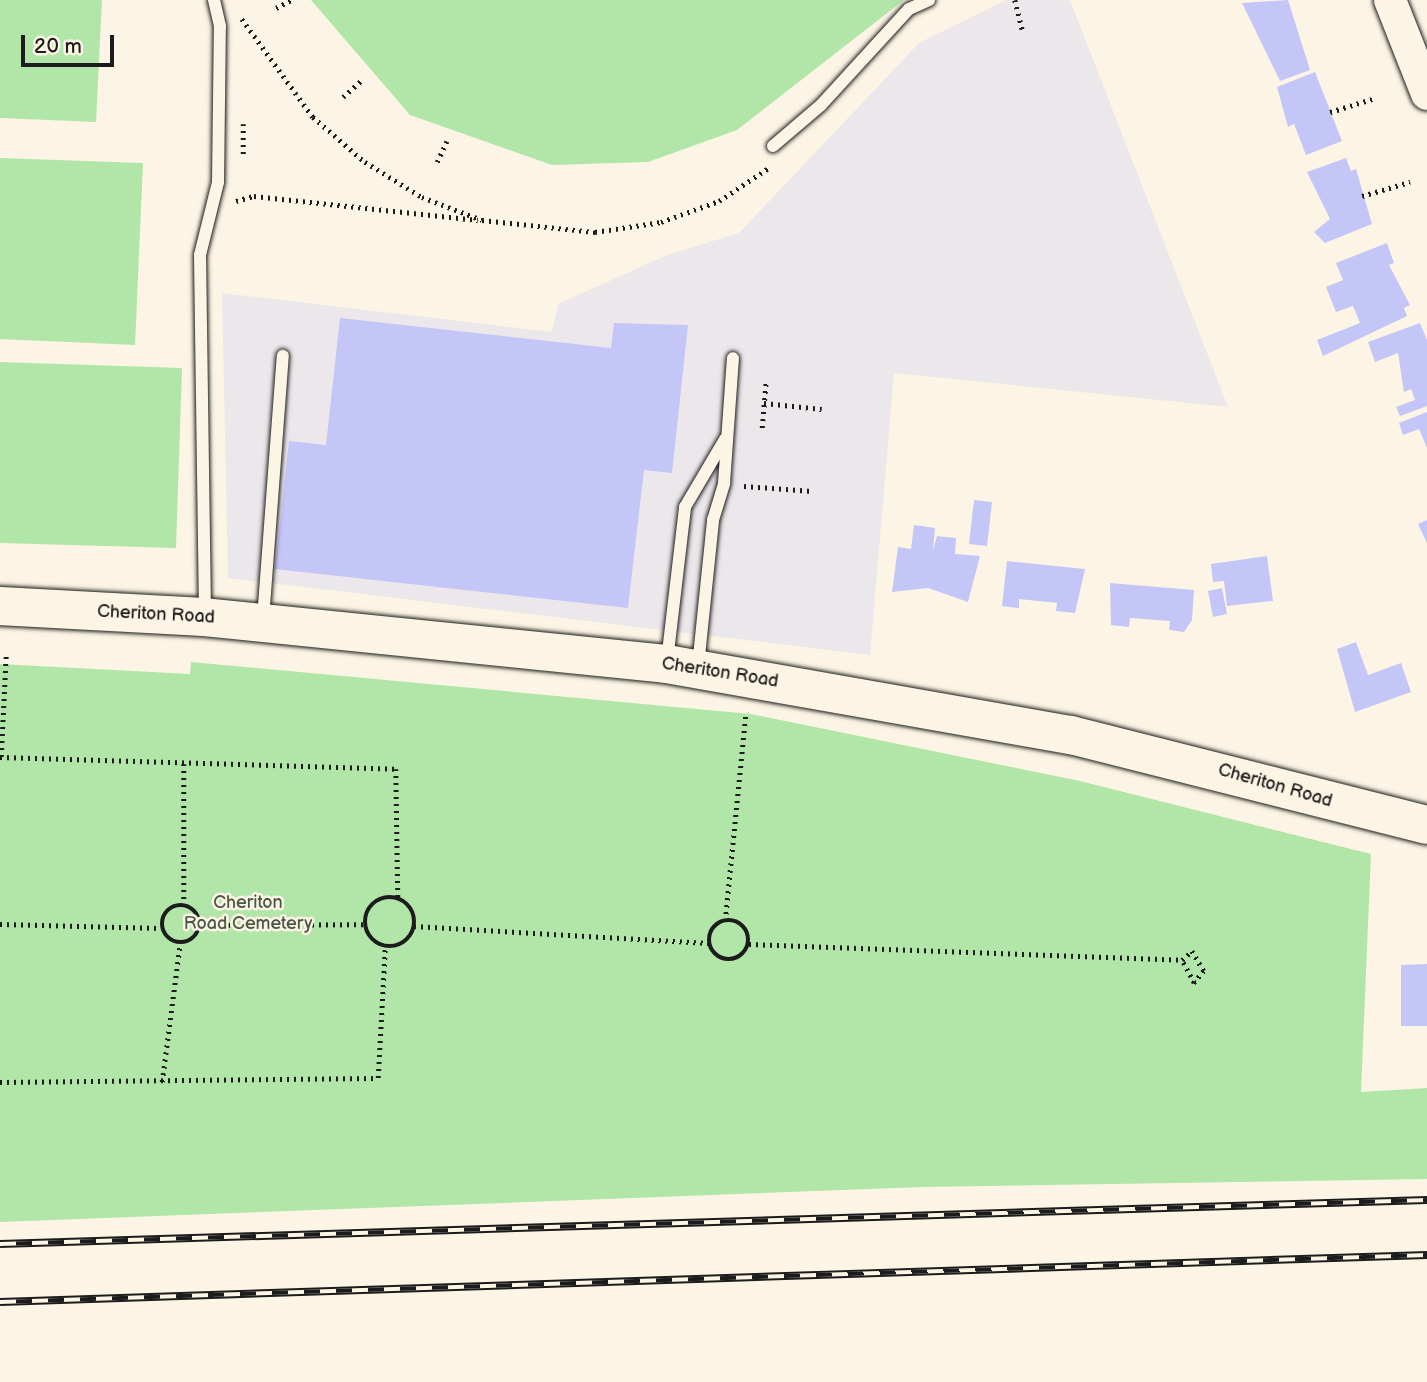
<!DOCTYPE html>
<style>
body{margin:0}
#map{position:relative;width:1427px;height:1382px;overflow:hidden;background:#fcf5e5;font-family:"Balsamiq Sans",sans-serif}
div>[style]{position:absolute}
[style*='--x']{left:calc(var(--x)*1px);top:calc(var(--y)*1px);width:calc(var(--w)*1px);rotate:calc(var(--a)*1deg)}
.built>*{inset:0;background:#ece7eb}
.green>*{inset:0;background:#b1e6a8}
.building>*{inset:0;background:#c5c6f8}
.path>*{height:4.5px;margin-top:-2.25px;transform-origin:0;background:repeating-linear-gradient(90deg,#1c1c1c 0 2px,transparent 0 7px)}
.path>.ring{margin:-2.25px;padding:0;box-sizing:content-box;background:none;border:4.5px solid #1c1c1c;border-radius:50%}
.roads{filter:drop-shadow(0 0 2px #1c1c1c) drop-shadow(0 0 2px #1c1c1c)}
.service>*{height:12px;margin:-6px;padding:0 6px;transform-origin:6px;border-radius:6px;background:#fcf5e5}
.tertiary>*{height:32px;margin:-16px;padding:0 16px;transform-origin:16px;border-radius:16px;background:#fcf5e5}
.primary>*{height:38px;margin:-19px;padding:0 19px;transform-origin:19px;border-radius:19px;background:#fcf5e5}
.rail>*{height:8px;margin-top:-4px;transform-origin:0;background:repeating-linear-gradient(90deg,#fcf5e5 0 16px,#1c1c1c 0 32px);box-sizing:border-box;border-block:2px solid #1c1c1c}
span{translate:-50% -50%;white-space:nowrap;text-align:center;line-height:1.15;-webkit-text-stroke:5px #fcf5e5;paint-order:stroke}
.street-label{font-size:18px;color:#1c1c1c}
.park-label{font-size:18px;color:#495946}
.scale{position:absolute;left:21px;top:35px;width:93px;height:32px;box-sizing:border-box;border:4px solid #1c1c1c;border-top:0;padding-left:9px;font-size:21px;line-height:24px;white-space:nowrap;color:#1c1c1c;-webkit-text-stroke:5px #fcf5e5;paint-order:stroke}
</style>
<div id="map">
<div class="built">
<div style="clip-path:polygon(1006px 0,1070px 0,1228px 407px,894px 373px,870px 655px,228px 578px,222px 293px,552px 332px,558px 304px,667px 255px,739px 233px,919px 43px)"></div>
</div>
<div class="green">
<div style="clip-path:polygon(0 0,102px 0,96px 122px,0 118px)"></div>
<div style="clip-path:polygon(311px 0,904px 0,737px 130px,648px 162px,552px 165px,410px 115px)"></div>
<div style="clip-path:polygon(0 158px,143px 163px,135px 345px,0 339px)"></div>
<div style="clip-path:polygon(0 362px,182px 368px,176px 548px,0 543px)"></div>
<div style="clip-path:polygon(191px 662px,751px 714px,1080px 781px,1371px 854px,1361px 1092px,1427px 1088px,1427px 1179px,922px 1187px,0 1222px,0 664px,190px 674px)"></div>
</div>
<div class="building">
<div style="clip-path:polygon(1288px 0,1310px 70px,1280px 81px,1242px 3px)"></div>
<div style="clip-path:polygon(1315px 72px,1342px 141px,1306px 155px,1294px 124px,1288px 127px,1277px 87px)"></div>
<div style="clip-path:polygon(1346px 158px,1351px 171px,1356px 169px,1372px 224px,1325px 243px,1314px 232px,1330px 219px,1307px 172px)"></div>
<div style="clip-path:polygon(1387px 243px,1394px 263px,1389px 265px,1410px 305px,1404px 308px,1407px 316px,1323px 356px,1317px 340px,1360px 323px,1353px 306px,1336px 312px,1326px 287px,1343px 280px,1336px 263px)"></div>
<div style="clip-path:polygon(340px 318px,611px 348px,614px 323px,688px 325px,672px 473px,644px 470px,628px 608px,275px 569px,289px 441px,326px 445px)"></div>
<div style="clip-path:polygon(1420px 323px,1427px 340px,1427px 406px,1400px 416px,1396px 407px,1415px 400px,1411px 389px,1404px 392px,1398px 353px,1375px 362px,1368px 342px)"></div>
<div style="clip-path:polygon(1427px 412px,1427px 448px,1419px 429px,1403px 435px,1399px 423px)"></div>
<div style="clip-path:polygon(974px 500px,992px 502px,987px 546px,969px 544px)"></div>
<div style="clip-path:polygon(1427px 520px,1427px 543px,1418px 524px)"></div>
<div style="clip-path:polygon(914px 525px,935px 528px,933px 551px,937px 536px,956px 538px,955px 554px,980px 556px,968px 602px,928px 588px,892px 592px,898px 547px,911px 549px)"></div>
<div style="clip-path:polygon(1267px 556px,1273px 601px,1227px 606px,1224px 581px,1213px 582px,1211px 564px)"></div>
<div style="clip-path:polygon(1007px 561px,1085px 569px,1075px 613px,1056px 611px,1057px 603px,1019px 599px,1019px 608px,1002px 606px)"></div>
<div style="clip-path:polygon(1110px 583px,1194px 590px,1192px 620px,1184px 632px,1169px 630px,1170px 621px,1130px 618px,1129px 627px,1111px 625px)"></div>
<div style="clip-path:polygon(1222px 588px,1227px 614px,1213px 617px,1208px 591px)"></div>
<div style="clip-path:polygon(1356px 642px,1368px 675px,1401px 663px,1411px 692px,1355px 712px,1337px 649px)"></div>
<div style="clip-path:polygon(1427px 964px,1427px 1026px,1401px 1026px,1401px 965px)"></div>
</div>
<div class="path">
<div style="--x:1015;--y:0;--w:34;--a:76"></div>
<div style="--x:276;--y:8;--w:17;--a:-28"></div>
<div style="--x:242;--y:19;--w:121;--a:54.1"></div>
<div style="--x:313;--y:117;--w:69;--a:40.9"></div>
<div style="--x:365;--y:162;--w:67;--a:31.6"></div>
<div style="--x:422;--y:197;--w:64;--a:21"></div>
<div style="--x:482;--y:220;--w:114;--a:6.1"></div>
<div style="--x:595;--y:232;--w:67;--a:-8.6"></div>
<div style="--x:661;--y:222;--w:62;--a:-19.9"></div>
<div style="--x:719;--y:201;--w:61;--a:-33.7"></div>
<div style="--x:343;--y:97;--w:27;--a:-42"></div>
<div style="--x:1330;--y:112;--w:47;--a:-17.3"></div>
<div style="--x:243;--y:154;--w:30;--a:-90"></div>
<div style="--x:437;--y:162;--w:23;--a:-65"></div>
<div style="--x:1362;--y:196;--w:50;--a:-16.3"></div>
<div style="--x:236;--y:201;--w:19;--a:-16"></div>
<div style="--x:254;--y:196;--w:225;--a:6.1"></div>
<div style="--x:764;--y:403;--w:58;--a:5.9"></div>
<div style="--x:762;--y:428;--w:48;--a:-85.2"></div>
<div style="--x:744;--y:486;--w:68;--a:4.2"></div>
<div style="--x:0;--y:757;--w:396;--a:1.7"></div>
<div style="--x:396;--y:769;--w:130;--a:89.1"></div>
<div style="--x:1;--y:757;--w:103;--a:-87.2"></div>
<div style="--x:184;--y:764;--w:141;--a:90"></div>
<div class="ring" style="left:365px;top:897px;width:45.5px;height:45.5px"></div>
<div class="ring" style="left:162px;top:905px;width:33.5px;height:33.5px"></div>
<div class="ring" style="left:709px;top:920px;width:35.5px;height:35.5px"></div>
<div style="--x:725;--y:921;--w:210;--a:-84.3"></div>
<div style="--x:0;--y:924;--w:161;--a:1.4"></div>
<div style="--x:200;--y:925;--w:164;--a:-0.3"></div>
<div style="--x:414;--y:926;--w:295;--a:3.3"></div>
<div style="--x:749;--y:944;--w:433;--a:2.1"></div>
<div style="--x:1182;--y:960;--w:13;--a:-42"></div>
<div style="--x:1192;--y:951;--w:23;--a:59"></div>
<div style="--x:1204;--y:971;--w:16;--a:130"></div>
<div style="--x:1194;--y:983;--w:26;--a:-118"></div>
<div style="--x:0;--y:1082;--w:378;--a:-0.6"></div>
<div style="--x:378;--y:1078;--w:131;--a:-86.9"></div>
<div style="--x:162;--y:1082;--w:139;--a:-82.6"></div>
</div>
<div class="roads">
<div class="service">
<div style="--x:773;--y:146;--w:63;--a:-40.5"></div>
<div style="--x:821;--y:105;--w:130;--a:-47.5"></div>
<div style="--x:909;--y:9;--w:22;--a:-24"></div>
<div style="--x:205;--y:613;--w:358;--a:-90.8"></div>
<div style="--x:200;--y:255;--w:75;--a:-76.1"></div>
<div style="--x:218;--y:182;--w:156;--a:-89.3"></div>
<div style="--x:220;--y:26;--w:27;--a:-103"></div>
<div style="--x:263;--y:619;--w:264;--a:-85.7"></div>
<div style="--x:667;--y:661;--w:155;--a:-83.3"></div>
<div style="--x:685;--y:507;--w:79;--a:-59.5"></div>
<div style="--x:698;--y:666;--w:147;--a:-84.1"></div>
<div style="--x:713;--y:520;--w:39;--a:-73"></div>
<div style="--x:724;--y:483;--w:125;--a:-85.9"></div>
</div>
<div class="tertiary">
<div style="--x:1390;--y:0;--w:101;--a:68.5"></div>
</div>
<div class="primary">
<div style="--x:0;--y:606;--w:204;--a:3.1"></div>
<div style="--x:204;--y:617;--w:465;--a:5.8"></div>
<div style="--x:667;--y:664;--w:410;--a:10"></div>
<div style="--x:1071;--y:735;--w:367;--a:14.2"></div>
</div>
</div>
<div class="rail">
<div style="--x:0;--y:1244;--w:1428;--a:-1.77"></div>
<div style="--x:0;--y:1302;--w:1428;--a:-1.89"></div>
</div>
<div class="street-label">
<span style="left:156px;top:615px;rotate:3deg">Cheriton Road</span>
<span style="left:720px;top:673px;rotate:9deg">Cheriton Road</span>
<span style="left:1275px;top:786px;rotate:16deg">Cheriton Road</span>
</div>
<div class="park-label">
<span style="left:248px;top:914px">Cheriton<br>Road Cemetery</span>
</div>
<div class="scale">20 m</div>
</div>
